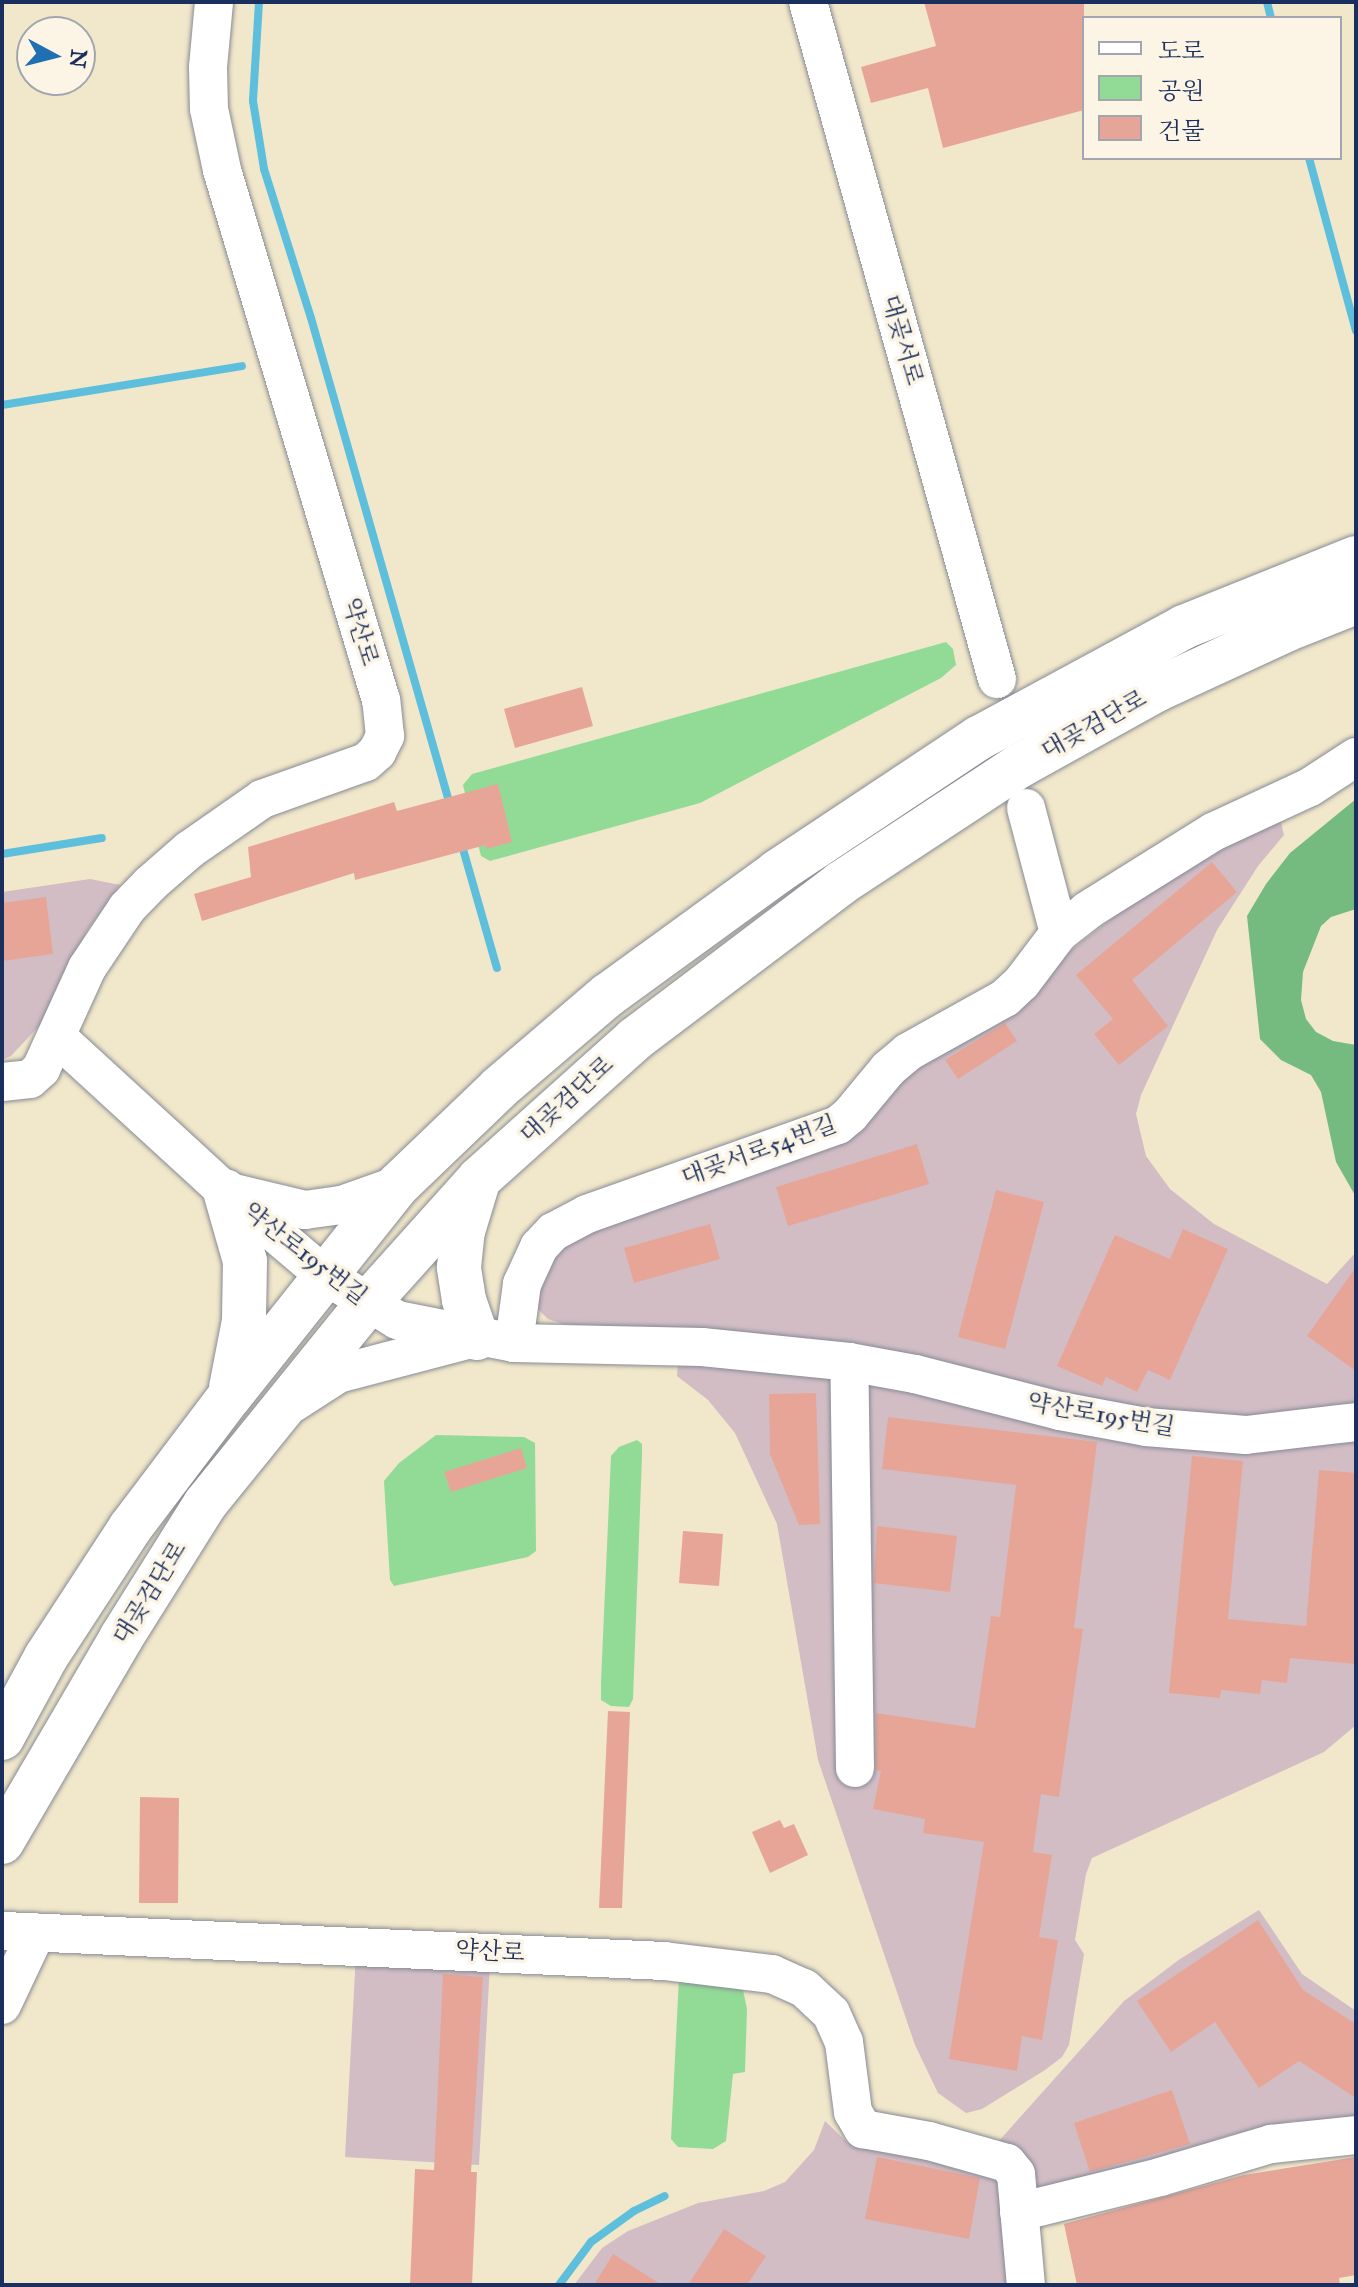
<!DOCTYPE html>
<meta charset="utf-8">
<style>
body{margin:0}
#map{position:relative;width:1358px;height:2287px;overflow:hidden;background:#f1e7ca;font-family:"IM FELL Great Primer","Noto Serif KR",serif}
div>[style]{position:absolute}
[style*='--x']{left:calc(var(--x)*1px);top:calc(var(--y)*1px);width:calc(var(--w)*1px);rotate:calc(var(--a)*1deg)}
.industrial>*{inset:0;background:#d2bdc5}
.green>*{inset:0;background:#92db96}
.forest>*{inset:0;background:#75bb7f}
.stream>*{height:8px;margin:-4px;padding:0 4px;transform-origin:4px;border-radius:4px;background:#5ebfdc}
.building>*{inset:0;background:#e7a598}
.roads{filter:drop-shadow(0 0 2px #868b94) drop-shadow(0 0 2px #868b94)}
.minor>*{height:38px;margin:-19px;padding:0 19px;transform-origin:19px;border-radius:19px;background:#fff}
.major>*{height:44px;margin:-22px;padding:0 22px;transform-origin:22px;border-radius:22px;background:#fff}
span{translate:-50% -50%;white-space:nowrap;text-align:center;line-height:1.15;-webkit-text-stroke:7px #fcf5e5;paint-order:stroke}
.street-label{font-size:24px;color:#1b2f5e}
.frame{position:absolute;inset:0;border:4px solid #1b2f5e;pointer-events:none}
.legend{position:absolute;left:1082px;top:16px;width:260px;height:144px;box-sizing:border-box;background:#fcf5e5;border:2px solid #a2a6af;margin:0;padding:10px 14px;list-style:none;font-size:24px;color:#1b2f5e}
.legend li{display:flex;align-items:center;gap:16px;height:40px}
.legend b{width:40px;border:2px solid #a2a6af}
.north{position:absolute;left:16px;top:16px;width:80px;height:80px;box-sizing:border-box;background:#fcf5e5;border:2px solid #a2a6af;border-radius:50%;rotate:97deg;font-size:22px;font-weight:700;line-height:32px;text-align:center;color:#1b2f5e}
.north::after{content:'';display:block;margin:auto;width:28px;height:36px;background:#1f6fb2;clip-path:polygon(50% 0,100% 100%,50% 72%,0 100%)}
</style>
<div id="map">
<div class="industrial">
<div style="clip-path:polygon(1280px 818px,1284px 835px,1258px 866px,1217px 930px,1141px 1095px,1136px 1114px,1146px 1156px,1170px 1189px,1214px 1224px,1327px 1284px,1356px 1252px,1356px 1411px,1243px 1424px,608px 1327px,563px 1324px,548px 1319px,538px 1309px,534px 1278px,553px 1240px,861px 1113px,1147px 891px,1199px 858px)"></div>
<div style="clip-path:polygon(90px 879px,120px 885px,87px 931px,40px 1025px,11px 1056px,2px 1060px,2px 892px)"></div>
<div style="clip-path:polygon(678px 1362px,1356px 1432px,1356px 1725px,1324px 1752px,1092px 1858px,1086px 1874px,1075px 1940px,1084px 1954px,1069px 2045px,1062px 2057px,1045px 2070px,982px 2109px,966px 2113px,938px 2093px,915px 2045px,818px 1760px,777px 1524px,735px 1433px,708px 1400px,677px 1376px)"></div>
<div style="clip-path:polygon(1259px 1910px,1302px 1974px,1356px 2011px,1356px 2122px,1292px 2121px,1228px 2136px,1036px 2200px,998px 2142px,1124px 2001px,1180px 1959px)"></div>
<div style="clip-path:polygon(356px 1954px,490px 1964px,479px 2165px,345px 2157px)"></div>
<div style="clip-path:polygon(825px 2121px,848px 2143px,993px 2175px,999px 2185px,1008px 2285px,574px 2285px,602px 2248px,628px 2231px,698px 2203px,764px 2191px,785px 2182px,814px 2150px)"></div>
</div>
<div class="green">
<div style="clip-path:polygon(946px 642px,953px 649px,956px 665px,941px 678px,700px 803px,490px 861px,481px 856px,463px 785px,472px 774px)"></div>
<div style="clip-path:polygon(436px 1435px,524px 1437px,535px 1443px,536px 1551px,528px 1557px,394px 1586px,390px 1580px,384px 1481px,399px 1463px)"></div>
<div style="clip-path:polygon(637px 1440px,642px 1444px,642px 1456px,633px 1699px,629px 1707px,611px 1706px,601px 1700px,601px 1682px,611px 1456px,619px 1447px)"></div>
<div style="clip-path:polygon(679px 1977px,731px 1979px,743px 1990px,747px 2009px,745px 2072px,733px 2074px,726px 2141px,713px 2149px,678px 2147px,671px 2139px)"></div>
</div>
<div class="forest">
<div style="clip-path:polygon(1356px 799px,1356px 909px,1331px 917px,1321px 926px,1303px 972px,1301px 1000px,1306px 1019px,1316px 1032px,1333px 1041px,1356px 1045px,1356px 1197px,1336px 1162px,1321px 1092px,1311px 1075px,1281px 1060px,1260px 1039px,1247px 916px,1266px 884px,1290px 853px)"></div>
</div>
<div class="stream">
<div style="--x:259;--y:2;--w:99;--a:93.5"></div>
<div style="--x:253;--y:101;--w:69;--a:80.8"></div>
<div style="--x:264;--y:169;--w:156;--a:72.5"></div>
<div style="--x:311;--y:318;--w:506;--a:74.07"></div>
<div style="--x:1267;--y:2;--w:16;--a:76"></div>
<div style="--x:1309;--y:158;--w:179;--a:74.8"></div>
<div style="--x:2;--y:405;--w:243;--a:-9.2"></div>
<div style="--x:461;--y:842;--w:131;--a:74.1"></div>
<div style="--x:2;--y:854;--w:101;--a:-9.1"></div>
<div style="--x:559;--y:2285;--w:54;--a:-53.3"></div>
<div style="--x:591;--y:2242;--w:53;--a:-35.8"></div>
<div style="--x:634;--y:2211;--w:34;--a:-26"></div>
</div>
<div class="building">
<div style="clip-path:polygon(924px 2px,1084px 2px,1084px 110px,943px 148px,928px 88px,871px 103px,861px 67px,936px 46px)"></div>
<div style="clip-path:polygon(582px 687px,593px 726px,515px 748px,504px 709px)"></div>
<div style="clip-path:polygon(498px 784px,512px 842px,487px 849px,486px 845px,355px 880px,354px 873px,202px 921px,194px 894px,251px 877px,248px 847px,394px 802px,397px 811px)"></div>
<div style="clip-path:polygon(1212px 862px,1237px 892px,1132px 980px,1168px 1026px,1119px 1065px,1094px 1034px,1113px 1019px,1076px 975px)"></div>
<div style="clip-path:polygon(46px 897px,53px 954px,2px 961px,2px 903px)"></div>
<div style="clip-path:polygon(1005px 1023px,1017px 1041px,958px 1079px,945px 1060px)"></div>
<div style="clip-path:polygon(917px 1144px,929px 1184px,788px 1226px,776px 1187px)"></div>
<div style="clip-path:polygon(996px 1190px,1044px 1202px,1005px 1349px,958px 1337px)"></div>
<div style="clip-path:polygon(710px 1224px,720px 1259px,634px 1283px,624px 1248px)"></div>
<div style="clip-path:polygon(1183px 1229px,1228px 1249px,1170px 1380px,1148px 1370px,1137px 1392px,1106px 1377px,1102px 1386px,1057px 1366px,1115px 1235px,1170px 1259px)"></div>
<div style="clip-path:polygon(1356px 1267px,1356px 1371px,1307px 1336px)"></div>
<div style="clip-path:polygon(816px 1393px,820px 1524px,799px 1525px,770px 1454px,769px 1394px)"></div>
<div style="clip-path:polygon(888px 1417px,1097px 1442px,1074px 1628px,1083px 1629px,1059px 1797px,1041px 1794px,1033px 1852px,1052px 1855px,1039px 1937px,1058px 1940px,1042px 2040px,1022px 2036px,1017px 2071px,949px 2059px,984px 1842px,923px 1833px,925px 1819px,873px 1809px,881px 1771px,876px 1770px,876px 1713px,975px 1728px,991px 1616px,1000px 1617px,1016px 1485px,882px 1469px)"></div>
<div style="clip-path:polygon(521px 1448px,527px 1468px,451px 1492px,444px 1472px)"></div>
<div style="clip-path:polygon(1192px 1456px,1243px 1461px,1228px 1619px,1306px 1626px,1319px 1470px,1356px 1473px,1356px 1664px,1290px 1658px,1287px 1683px,1262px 1680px,1260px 1694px,1221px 1690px,1220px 1698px,1169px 1693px)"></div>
<div style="clip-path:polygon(877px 1526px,957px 1536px,950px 1592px,874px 1583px)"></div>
<div style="clip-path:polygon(683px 1531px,723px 1534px,719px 1586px,679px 1583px)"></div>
<div style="clip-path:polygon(608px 1711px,630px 1712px,622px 1908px,599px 1908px)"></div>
<div style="clip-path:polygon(140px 1797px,179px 1798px,178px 1903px,139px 1903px)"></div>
<div style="clip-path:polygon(780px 1820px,784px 1828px,794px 1824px,808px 1855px,770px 1873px,752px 1832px)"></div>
<div style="clip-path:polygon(1258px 1920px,1303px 1990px,1356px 2024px,1356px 2098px,1299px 2061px,1259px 2088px,1215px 2022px,1171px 2052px,1137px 2001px)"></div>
<div style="clip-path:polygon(443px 1974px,483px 1977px,471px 2172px,477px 2172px,472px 2285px,410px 2285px,415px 2169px,434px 2170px)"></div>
<div style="clip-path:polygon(1172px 2090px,1190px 2144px,1090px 2172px,1074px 2123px)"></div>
<div style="clip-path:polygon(877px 2157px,980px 2178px,969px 2239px,865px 2219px)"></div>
<div style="clip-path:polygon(1356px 2157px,1356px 2275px,1339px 2278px,1340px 2285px,1077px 2285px,1064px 2224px,1244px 2175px)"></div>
<div style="clip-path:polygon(724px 2229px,766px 2256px,747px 2285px,688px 2285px)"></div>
<div style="clip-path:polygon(613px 2254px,662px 2285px,594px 2285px)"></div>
</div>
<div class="roads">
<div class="minor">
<div style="--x:808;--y:2;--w:703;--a:74.4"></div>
<div style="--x:1026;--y:808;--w:129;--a:75.2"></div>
<div style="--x:58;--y:1038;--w:226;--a:42.5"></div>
<div style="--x:225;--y:1191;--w:128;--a:40.3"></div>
<div style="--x:323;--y:1274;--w:87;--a:31.9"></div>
<div style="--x:397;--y:1320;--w:119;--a:11.1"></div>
<div style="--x:514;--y:1343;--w:188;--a:1.2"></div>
<div style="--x:702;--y:1347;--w:148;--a:5.8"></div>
<div style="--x:2;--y:1082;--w:28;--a:-6"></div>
<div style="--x:30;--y:1079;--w:15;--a:-42"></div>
<div style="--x:41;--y:1069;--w:111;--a:-65.5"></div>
<div style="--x:87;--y:968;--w:72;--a:-56.3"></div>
<div style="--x:127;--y:908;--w:33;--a:-46"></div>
<div style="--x:150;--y:884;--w:52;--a:-41.1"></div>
<div style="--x:189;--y:850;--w:89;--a:-34.9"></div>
<div style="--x:262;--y:799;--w:110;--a:-19.6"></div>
<div style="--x:366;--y:762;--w:15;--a:-42"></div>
<div style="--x:377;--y:752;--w:18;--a:-63"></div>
<div style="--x:385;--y:736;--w:36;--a:-96"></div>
<div style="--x:381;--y:700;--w:553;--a:-106.7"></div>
<div style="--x:222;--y:170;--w:62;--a:-102"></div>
<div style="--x:209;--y:109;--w:42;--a:-91.4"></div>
<div style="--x:208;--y:67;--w:65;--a:-84.7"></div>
<div style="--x:234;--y:1193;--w:73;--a:13.5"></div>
<div style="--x:305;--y:1210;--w:37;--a:-8"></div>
<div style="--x:342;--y:1205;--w:59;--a:-19.7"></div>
<div style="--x:514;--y:1343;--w:60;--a:-82.3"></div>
<div style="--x:522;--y:1284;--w:41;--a:-65.3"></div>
<div style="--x:539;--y:1247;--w:21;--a:-47"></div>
<div style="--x:553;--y:1232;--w:38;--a:-28"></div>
<div style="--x:587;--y:1214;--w:266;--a:-19.5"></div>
<div style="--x:838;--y:1125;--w:16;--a:-40"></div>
<div style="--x:850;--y:1115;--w:60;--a:-50.4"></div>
<div style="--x:888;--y:1069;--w:26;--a:-40"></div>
<div style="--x:908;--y:1052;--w:111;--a:-29.1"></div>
<div style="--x:1005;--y:998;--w:23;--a:-43"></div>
<div style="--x:1022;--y:982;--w:61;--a:-52.9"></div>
<div style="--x:1059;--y:933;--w:37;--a:-38"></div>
<div style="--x:1088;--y:910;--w:147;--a:-32"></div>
<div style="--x:1213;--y:832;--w:107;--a:-24.9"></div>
<div style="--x:1310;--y:787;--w:55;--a:-33.1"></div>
<div style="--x:293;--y:1403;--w:54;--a:-32.8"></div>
<div style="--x:338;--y:1374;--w:133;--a:-14.8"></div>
<div style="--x:855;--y:1768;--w:406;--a:-90.8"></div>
<div style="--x:849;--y:1362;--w:67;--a:10.3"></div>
<div style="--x:915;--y:1374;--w:150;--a:14.3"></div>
<div style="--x:1060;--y:1411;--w:87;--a:10.5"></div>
<div style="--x:1146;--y:1427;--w:100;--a:4.6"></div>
<div style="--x:1246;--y:1435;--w:111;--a:-6.7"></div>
<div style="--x:4;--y:1931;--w:661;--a:2.6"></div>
<div style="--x:664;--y:1961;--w:109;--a:6.9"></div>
<div style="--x:772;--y:1974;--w:35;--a:24"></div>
<div style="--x:804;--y:1988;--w:37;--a:43"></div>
<div style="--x:831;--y:2013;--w:32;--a:66"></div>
<div style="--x:844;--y:2042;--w:71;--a:82.7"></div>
<div style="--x:853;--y:2112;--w:20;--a:60"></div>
<div style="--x:863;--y:2129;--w:67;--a:10.3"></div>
<div style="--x:929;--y:2141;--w:81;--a:15.8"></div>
<div style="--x:1007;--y:2163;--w:14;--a:51"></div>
<div style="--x:1016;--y:2174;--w:111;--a:84.9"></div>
<div style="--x:2;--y:2005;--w:80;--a:-64.7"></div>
<div style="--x:1019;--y:2212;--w:145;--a:-13.9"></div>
<div style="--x:1160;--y:2177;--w:116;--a:-16.6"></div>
<div style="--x:1271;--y:2144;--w:85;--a:-6"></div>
</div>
<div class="major">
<div style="--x:225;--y:1191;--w:73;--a:74.1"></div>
<div style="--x:245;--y:1261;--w:60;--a:91"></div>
<div style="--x:244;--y:1321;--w:68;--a:101"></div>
<div style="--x:477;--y:1338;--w:40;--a:-108.9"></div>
<div style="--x:464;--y:1300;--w:33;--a:-99"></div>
<div style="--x:459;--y:1267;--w:36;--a:-84"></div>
<div style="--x:463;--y:1231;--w:48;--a:-73.1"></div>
<div style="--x:2;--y:1738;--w:92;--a:-61.5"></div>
<div style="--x:46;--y:1657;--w:154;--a:-56.9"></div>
<div style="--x:130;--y:1528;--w:166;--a:-52.9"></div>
<div style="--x:230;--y:1396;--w:270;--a:-51.5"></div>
<div style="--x:398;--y:1185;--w:140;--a:-43.8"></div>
<div style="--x:499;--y:1088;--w:143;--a:-40.5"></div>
<div style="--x:608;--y:995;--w:209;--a:-36"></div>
<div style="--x:777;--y:872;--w:242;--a:-33.6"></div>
<div style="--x:979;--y:738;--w:233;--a:-28.4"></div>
<div style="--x:1184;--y:627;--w:185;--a:-21.9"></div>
<div style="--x:2;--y:1842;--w:236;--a:-59.7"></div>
<div style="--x:121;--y:1638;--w:158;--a:-57.9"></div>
<div style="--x:205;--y:1504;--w:257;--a:-51"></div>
<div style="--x:367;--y:1304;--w:168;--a:-48.1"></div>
<div style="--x:479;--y:1179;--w:210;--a:-41.9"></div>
<div style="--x:635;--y:1039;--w:258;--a:-37.1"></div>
<div style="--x:841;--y:883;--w:213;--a:-33.3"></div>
<div style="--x:1019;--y:766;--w:157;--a:-29"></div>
<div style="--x:1156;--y:690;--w:145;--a:-24.8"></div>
<div style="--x:1288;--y:629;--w:73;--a:-21.7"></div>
</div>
</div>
<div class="street-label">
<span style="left:902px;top:340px;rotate:74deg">대곶서로</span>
<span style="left:360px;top:632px;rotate:73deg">약산로</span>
<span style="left:1094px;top:725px;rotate:-29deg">대곶검단로</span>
<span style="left:567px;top:1100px;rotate:-42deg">대곶검단로</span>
<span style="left:759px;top:1151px;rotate:-20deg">대곶서로54번길</span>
<span style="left:305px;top:1254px;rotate:38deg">약산로195번길</span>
<span style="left:1101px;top:1415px;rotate:10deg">약산로195번길</span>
<span style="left:150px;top:1593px;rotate:-58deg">대곶검단로</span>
<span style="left:490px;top:1952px;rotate:3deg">약산로</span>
</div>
<div class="frame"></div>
<ul class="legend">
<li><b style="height:10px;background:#fff"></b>도로</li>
<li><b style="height:22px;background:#92db96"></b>공원</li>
<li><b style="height:22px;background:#e7a598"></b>건물</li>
</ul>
<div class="north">N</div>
</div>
